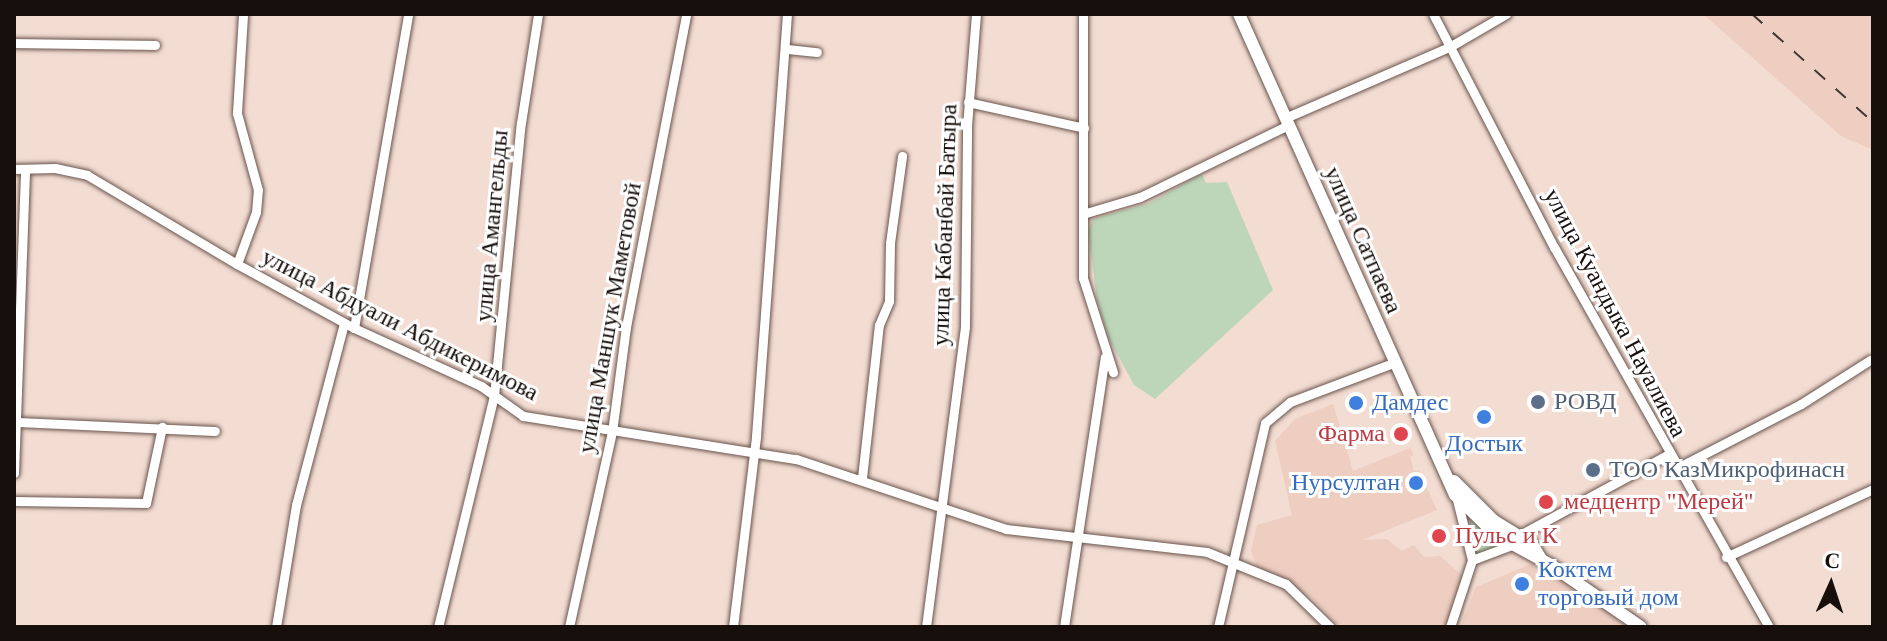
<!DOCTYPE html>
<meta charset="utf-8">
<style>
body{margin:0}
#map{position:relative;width:1887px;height:641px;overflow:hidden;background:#f3dcd2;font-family:"Times New Roman",serif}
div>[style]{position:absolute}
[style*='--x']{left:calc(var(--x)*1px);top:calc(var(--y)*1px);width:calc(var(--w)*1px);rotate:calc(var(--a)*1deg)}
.built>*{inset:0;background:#edcec1}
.green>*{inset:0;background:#bdd6ba}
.roads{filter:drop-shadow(0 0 2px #68544c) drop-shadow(0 0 2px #68544c)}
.minor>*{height:9px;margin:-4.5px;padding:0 4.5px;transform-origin:4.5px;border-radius:4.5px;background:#fff}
.tertiary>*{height:12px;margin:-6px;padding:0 6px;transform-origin:6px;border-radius:6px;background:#fff}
.rail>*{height:2px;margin-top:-1px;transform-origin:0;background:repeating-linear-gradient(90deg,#3f3530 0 14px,transparent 0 28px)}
.dots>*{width:22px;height:22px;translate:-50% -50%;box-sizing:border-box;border:4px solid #fff;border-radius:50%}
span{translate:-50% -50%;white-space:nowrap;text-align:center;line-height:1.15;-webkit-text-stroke:6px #fff;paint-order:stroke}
.street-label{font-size:24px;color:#170f0c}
.service-label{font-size:24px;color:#4e5e75}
.left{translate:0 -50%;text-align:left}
.shop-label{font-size:24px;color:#366cbe}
.right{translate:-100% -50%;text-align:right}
.health-label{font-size:24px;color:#be3a42}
.frame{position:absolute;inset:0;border:16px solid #170f0c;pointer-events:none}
.north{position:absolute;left:1791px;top:545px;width:80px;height:80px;-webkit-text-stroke:6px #fff;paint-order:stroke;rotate:3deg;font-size:22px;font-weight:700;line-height:32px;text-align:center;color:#170f0c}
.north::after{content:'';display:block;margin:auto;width:28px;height:36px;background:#170f0c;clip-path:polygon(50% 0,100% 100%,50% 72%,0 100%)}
</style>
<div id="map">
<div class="built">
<div style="clip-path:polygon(1703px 14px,1873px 14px,1873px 150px,1841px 136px)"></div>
<div style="clip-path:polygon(1333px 404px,1353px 471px,1410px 448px,1414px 455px,1410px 457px,1414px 471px,1419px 470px,1437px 510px,1362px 540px,1387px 539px,1402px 551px,1414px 545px,1424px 557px,1440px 556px,1466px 579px,1446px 627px,1340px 627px,1311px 597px,1257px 567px,1251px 551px,1257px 525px,1292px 515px,1275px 441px,1295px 419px)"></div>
<div style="clip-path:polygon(1536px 562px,1631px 627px,1460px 627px,1476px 587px)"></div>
</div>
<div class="green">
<div style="clip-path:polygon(1202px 174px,1206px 183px,1227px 182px,1273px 290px,1155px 399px,1134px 385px,1108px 337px,1097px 300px,1088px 231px,1093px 219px,1149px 203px)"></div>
<div style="clip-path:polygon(1474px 520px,1499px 542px,1497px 548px,1474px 554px,1465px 528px)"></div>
</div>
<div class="roads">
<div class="minor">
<div style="--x:1083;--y:14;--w:264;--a:90"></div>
<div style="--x:1083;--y:278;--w:99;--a:72.3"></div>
<div style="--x:1433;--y:14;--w:263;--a:62.6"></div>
<div style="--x:1554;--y:247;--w:437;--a:60.5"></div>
<div style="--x:14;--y:43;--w:141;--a:0.8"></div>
<div style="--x:787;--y:49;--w:30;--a:6"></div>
<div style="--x:968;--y:102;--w:119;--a:12.6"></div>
<div style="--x:1285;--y:118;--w:181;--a:-23.4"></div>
<div style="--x:1451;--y:46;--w:64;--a:-30.2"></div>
<div style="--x:14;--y:169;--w:41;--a:-1.4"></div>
<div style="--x:55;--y:168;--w:33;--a:12"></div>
<div style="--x:87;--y:175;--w:174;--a:30.7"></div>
<div style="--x:237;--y:264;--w:133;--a:28.7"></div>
<div style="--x:354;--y:328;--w:140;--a:24.5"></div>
<div style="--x:481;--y:386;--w:52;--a:35.5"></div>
<div style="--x:523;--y:416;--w:276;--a:9"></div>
<div style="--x:796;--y:459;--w:221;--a:18.4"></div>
<div style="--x:1006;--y:529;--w:202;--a:6.5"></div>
<div style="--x:1207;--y:552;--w:85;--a:22.1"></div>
<div style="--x:1286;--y:584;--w:62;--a:44.3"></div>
<div style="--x:1086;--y:213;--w:56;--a:-16.5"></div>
<div style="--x:1140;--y:197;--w:165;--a:-25.9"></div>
<div style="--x:237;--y:264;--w:55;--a:-69.9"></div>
<div style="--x:256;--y:212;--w:22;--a:-85"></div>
<div style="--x:258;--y:190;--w:80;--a:-105.3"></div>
<div style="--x:237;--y:113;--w:99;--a:-86.5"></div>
<div style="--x:354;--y:328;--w:319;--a:-80.2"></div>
<div style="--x:17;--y:422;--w:198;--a:2.6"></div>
<div style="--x:1677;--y:468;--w:140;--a:-27.3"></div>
<div style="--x:1801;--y:404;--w:82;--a:-32.5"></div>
<div style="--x:14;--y:473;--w:304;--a:-87.9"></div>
<div style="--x:862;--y:478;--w:154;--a:-83.7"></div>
<div style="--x:879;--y:325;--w:26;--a:-67"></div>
<div style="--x:889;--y:301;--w:58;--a:-89"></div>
<div style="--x:890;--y:243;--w:88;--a:-82.1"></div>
<div style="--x:14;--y:501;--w:132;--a:0.9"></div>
<div style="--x:146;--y:503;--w:78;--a:-78.1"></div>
<div style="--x:1516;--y:537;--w:174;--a:-28.5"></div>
<div style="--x:1726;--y:557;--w:162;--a:-24.8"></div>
<div style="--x:1472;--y:560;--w:43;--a:-20.6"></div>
<div style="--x:276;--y:627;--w:124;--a:-80.7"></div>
<div style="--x:296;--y:505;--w:188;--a:-75.2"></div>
<div style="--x:438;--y:627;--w:238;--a:-76.4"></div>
<div style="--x:494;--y:396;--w:274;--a:-84.4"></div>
<div style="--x:521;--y:123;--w:110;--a:-81.1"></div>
<div style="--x:569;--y:627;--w:200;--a:-77.6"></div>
<div style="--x:612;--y:432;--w:106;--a:-82.4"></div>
<div style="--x:626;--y:327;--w:319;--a:-79.1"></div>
<div style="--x:733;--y:627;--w:192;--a:-83.1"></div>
<div style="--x:756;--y:436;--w:423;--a:-85.8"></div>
<div style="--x:926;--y:627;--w:303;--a:-82.6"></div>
<div style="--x:965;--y:327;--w:201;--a:-89.4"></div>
<div style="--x:967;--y:126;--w:112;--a:-85.4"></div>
<div style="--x:1064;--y:627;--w:273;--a:-81.4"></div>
<div style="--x:1218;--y:627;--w:209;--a:-77"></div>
<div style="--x:1265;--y:423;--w:33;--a:-40"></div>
<div style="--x:1290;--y:402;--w:113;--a:-20.7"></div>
<div style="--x:1450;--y:627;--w:71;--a:-71.8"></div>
<div style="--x:1472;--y:560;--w:66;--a:-104"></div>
</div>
<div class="tertiary">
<div style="--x:1239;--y:14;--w:527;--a:65.82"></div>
<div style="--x:1455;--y:495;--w:57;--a:44.3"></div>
<div style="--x:1496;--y:535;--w:63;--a:28.6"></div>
<div style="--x:1551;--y:565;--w:109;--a:34.6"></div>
<div style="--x:1454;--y:481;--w:57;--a:45"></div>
<div style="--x:1494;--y:521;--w:44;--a:31.2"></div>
<div style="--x:1532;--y:544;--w:17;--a:59"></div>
</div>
</div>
<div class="rail">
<div style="--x:1752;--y:14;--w:162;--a:41.8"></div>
</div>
<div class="dots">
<div style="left:1538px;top:402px;background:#5c6f8a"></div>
<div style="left:1356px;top:403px;background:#3f7fe0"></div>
<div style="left:1484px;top:417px;background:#3f7fe0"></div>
<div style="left:1401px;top:434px;background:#e0444e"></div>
<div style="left:1593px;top:470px;background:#5c6f8a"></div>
<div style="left:1416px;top:483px;background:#3f7fe0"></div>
<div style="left:1546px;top:502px;background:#e0444e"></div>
<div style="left:1439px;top:536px;background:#e0444e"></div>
<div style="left:1522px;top:584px;background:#3f7fe0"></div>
</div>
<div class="street-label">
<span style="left:945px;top:225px;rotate:-88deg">улица Кабанбай Батыра</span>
<span style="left:492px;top:226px;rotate:-85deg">улица Амангельды</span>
<span style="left:1363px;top:240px;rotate:66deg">улица Сатпаева</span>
<span style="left:1615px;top:313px;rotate:62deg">улица Куандыка Науалиева</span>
<span style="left:610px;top:318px;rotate:-80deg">улица Маншук Маметовой</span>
<span style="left:400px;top:325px;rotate:27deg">улица Абдуали Абдикеримова</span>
</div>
<div class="service-label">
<span class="left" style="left:1554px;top:402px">РОВД</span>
<span class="left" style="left:1609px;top:470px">ТОО КазМикрофинасн</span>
</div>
<div class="shop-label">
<span class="left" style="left:1372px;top:403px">Дамдес</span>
<span style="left:1484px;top:444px">Достык</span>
<span class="right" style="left:1400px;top:483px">Нурсултан</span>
<span class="left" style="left:1538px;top:584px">Коктем<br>торговый дом</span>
</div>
<div class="health-label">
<span class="right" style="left:1385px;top:434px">Фарма</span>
<span class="left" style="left:1564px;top:502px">медцентр "Мерей"</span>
<span class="left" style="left:1455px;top:536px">Пульс и К</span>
</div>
<div class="frame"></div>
<div class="north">С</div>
</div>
